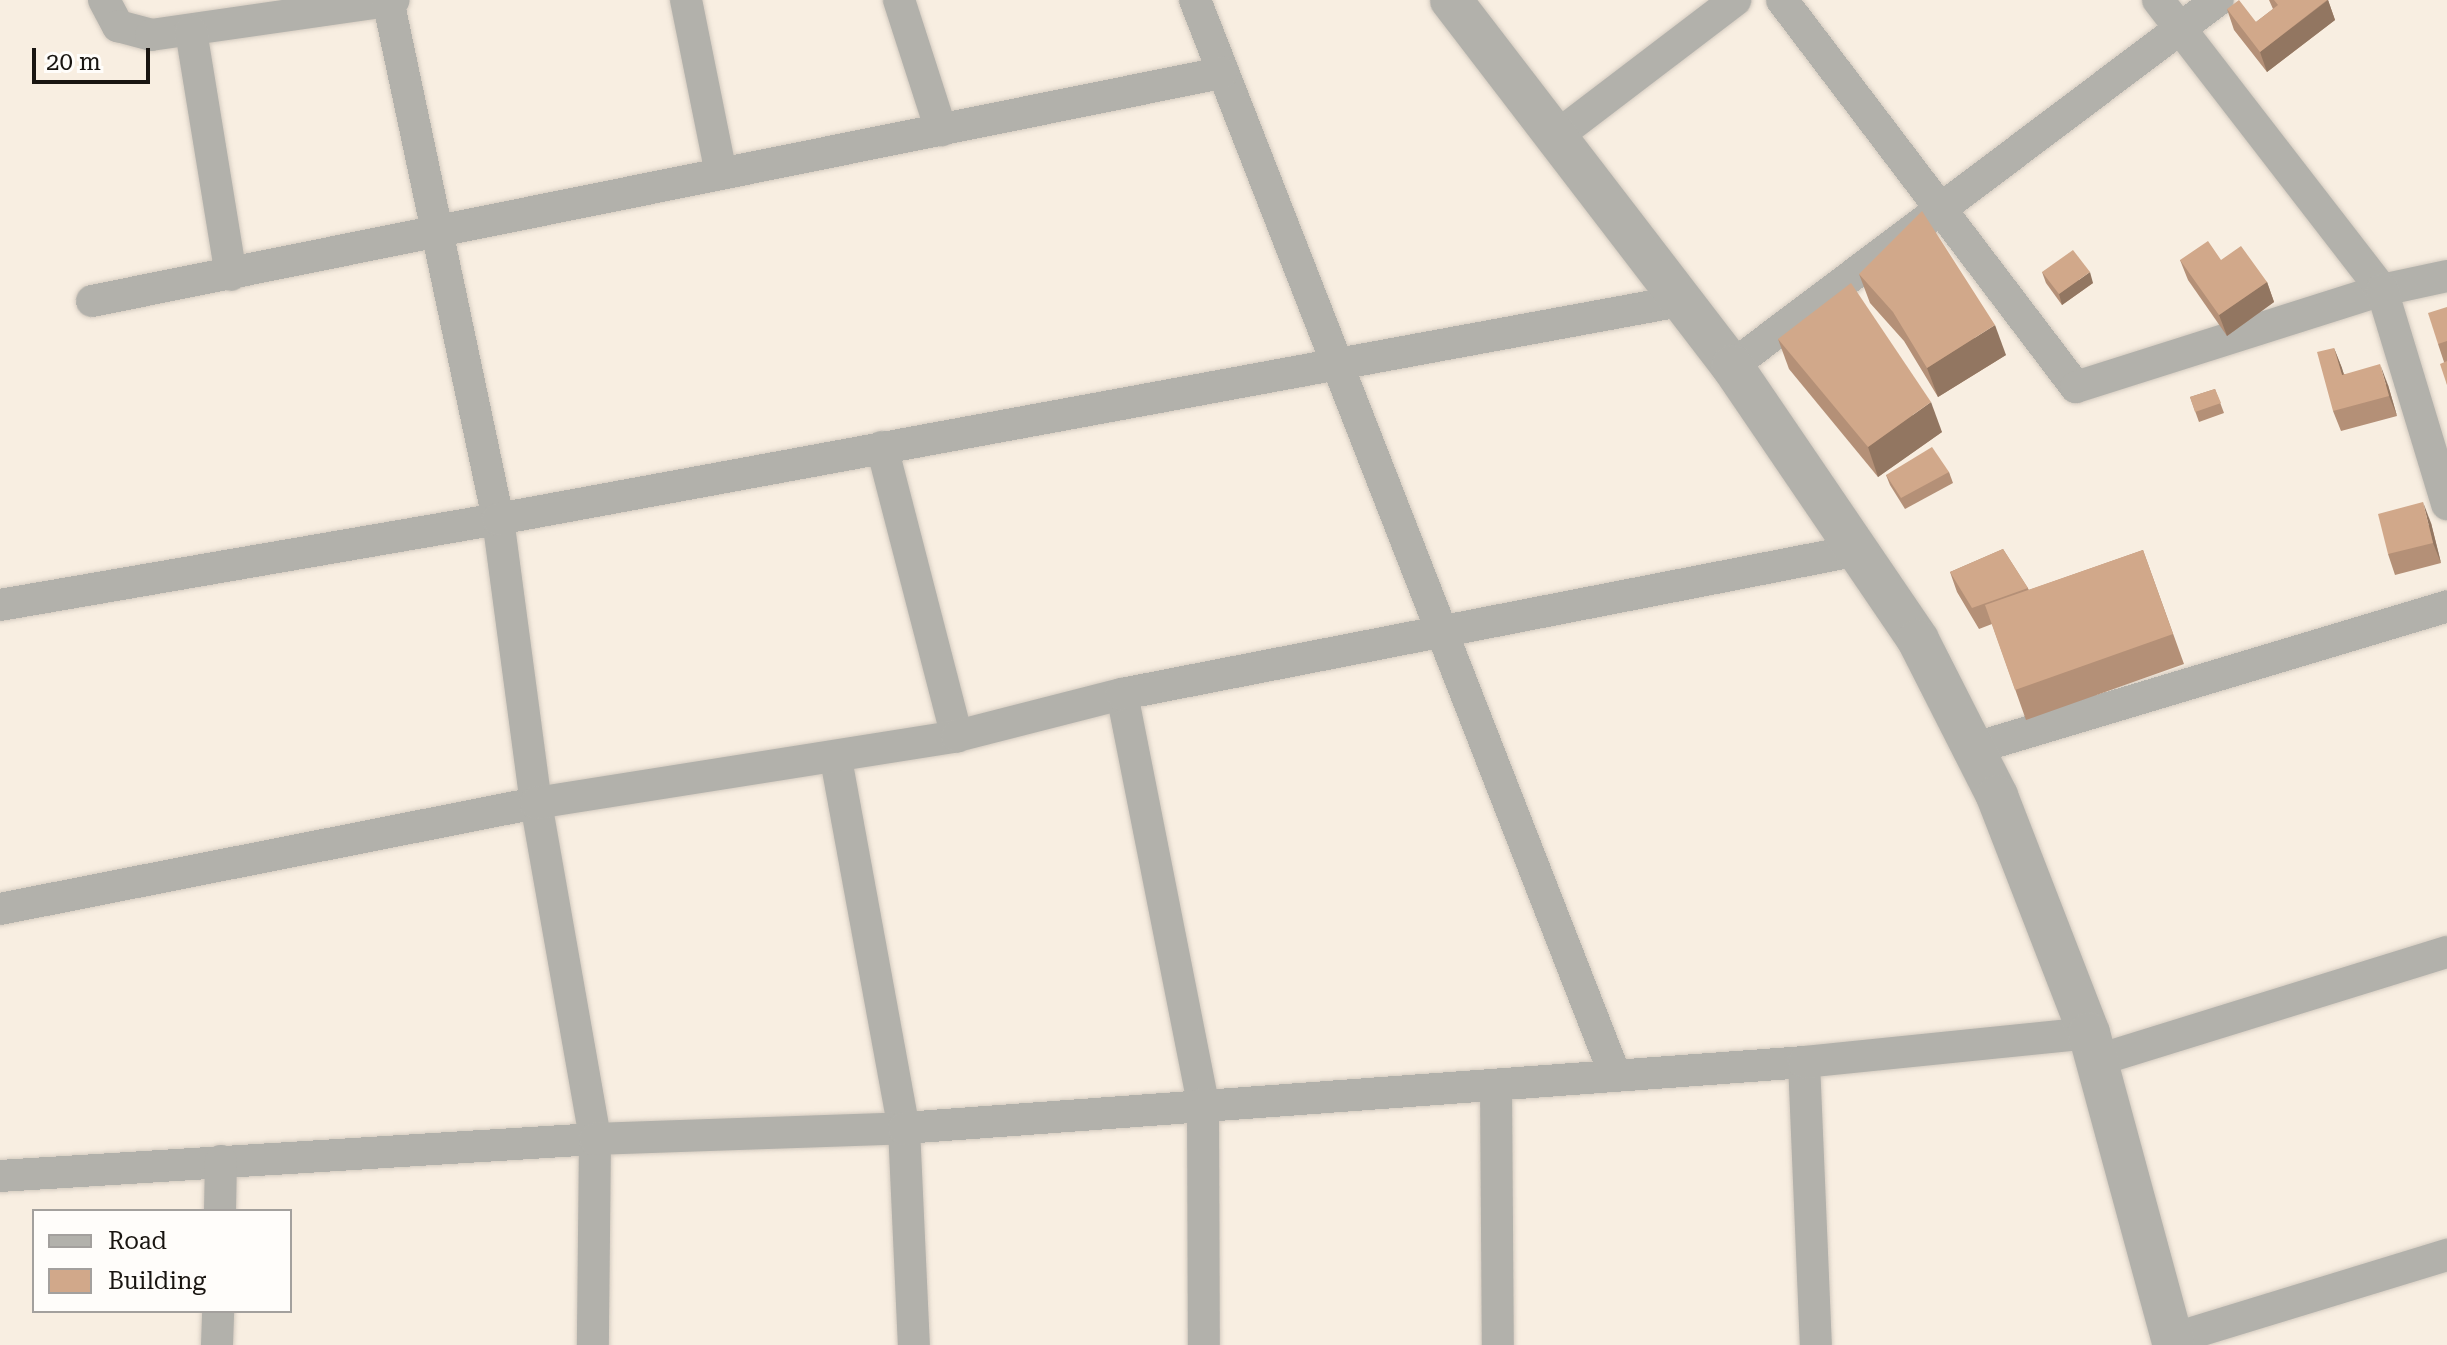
<!DOCTYPE html>
<style>
body{margin:0}
#map{position:relative;width:2447px;height:1345px;overflow:hidden;background:#f8eee1;font-family:"Roboto Serif",serif}
div>[style]{position:absolute}
[style*='--x']{left:calc(var(--x)*1px);top:calc(var(--y)*1px);width:calc(var(--w)*1px);rotate:calc(var(--a)*1deg)}
.roads{filter:drop-shadow(0 0 2px #d4cbc0) drop-shadow(0 0 2px #d4cbc0)}
.minor>*{height:32px;margin:-16px;padding:0 16px;transform-origin:16px;border-radius:16px;background:#b2b1ab}
.tertiary>*{height:42px;margin:-21px;padding:0 21px;transform-origin:21px;border-radius:21px;background:#b2b1ab}
.wall>*{inset:0;background:#b49077}
.shaded-wall>*{inset:0;background:#927661}
.building>*{inset:0;background:#d1a88a}
span{translate:-50% -50%;white-space:nowrap;text-align:center;line-height:1.15;-webkit-text-stroke:6px #fffdfa;paint-order:stroke}
.legend{position:absolute;left:32px;top:1209px;width:260px;height:104px;box-sizing:border-box;background:#fffdfa;border:2px solid #a3a09d;margin:0;padding:10px 14px;list-style:none;font-size:24px;color:#191511}
.legend li{display:flex;align-items:center;gap:16px;height:40px}
.legend b{width:40px;border:2px solid #a3a09d}
.scale{position:absolute;left:32px;top:48px;width:118px;height:36px;box-sizing:border-box;border:4px solid #191511;border-top:0;padding-left:10px;font-size:24px;line-height:28px;white-space:nowrap;color:#191511;-webkit-text-stroke:6px #fffdfa;paint-order:stroke}
</style>
<div id="map">
<div class="roads">
<div class="minor">
<div style="--x:104;--y:0;--w:30;--a:62"></div>
<div style="--x:118;--y:26;--w:34;--a:15"></div>
<div style="--x:151;--y:35;--w:245;--a:-8.2"></div>
<div style="--x:388;--y:0;--w:531;--a:78.03"></div>
<div style="--x:498;--y:519;--w:287;--a:82.4"></div>
<div style="--x:536;--y:803;--w:341;--a:80"></div>
<div style="--x:595;--y:1139;--w:206;--a:90.6"></div>
<div style="--x:686;--y:0;--w:177;--a:78.6"></div>
<div style="--x:899;--y:0;--w:137;--a:72.1"></div>
<div style="--x:1195;--y:0;--w:1154;--a:68.66"></div>
<div style="--x:1782;--y:0;--w:486;--a:52.8"></div>
<div style="--x:2076;--y:387;--w:321;--a:-17.6"></div>
<div style="--x:2382;--y:290;--w:66;--a:-12.2"></div>
<div style="--x:2158;--y:0;--w:366;--a:52.3"></div>
<div style="--x:2382;--y:290;--w:224;--a:73.1"></div>
<div style="--x:191;--y:31;--w:247;--a:80.7"></div>
<div style="--x:1558;--y:135;--w:223;--a:-37.3"></div>
<div style="--x:92;--y:301;--w:1152;--a:-11.42"></div>
<div style="--x:1732;--y:366;--w:608;--a:-36.98"></div>
<div style="--x:882;--y:447;--w:299;--a:75.5"></div>
<div style="--x:0;--y:605;--w:505;--a:-9.8"></div>
<div style="--x:498;--y:519;--w:1202;--a:-10.45"></div>
<div style="--x:1122;--y:694;--w:418;--a:78.8"></div>
<div style="--x:1203;--y:1104;--w:241;--a:89.8"></div>
<div style="--x:1975;--y:748;--w:493;--a:-16.7"></div>
<div style="--x:836;--y:759;--w:375;--a:79.6"></div>
<div style="--x:904;--y:1128;--w:217;--a:87.4"></div>
<div style="--x:0;--y:909;--w:546;--a:-11.19"></div>
<div style="--x:536;--y:803;--w:426;--a:-9"></div>
<div style="--x:957;--y:736;--w:170;--a:-14.3"></div>
<div style="--x:1122;--y:694;--w:751;--a:-11.06"></div>
<div style="--x:2098;--y:1060;--w:365;--a:-17.2"></div>
<div style="--x:1804;--y:1062;--w:283;--a:87.6"></div>
<div style="--x:1496;--y:1085;--w:260;--a:89.6"></div>
<div style="--x:0;--y:1176;--w:596;--a:-3.56"></div>
<div style="--x:595;--y:1139;--w:309;--a:-2"></div>
<div style="--x:904;--y:1128;--w:902;--a:-4.19"></div>
<div style="--x:1804;--y:1062;--w:286;--a:-5.8"></div>
<div style="--x:220;--y:1211;--w:50;--a:-88.9"></div>
<div style="--x:2172;--y:1339;--w:288;--a:-17"></div>
<div style="--x:217;--y:1345;--w:34;--a:-88"></div>
</div>
<div class="tertiary">
<div style="--x:1451;--y:0;--w:461;--a:52.5"></div>
<div style="--x:1732;--y:366;--w:331;--a:55.8"></div>
<div style="--x:1918;--y:640;--w:175;--a:63.1"></div>
<div style="--x:1997;--y:796;--w:254;--a:68.8"></div>
<div style="--x:2089;--y:1033;--w:323;--a:74.8"></div>
</div>
</div>
<div class="wall">
<div style="clip-path:polygon(2269px 0,2328px 0,2335px 20px,2267px 72px,2234px 30px,2227px 9px,2256px 22px,2273px 9px)"></div>
<div style="clip-path:polygon(2180px 260px,2221px 260px,2267px 282px,2274px 302px,2227px 336px,2188px 280px)"></div>
<div style="clip-path:polygon(2042px 272px,2093px 283px,2062px 305px,2046px 283px)"></div>
<div style="clip-path:polygon(1859px 274px,2006px 355px,1938px 397px,1904px 341px,1870px 303px)"></div>
<div style="clip-path:polygon(2447px 307px,2447px 385px,2444px 362px,2438px 344px)"></div>
<div style="clip-path:polygon(1778px 339px,1942px 432px,1878px 477px,1789px 369px)"></div>
<div style="clip-path:polygon(2334px 348px,2344px 374px,2388px 385px,2397px 416px,2341px 431px,2333px 411px)"></div>
<div style="clip-path:polygon(2215px 389px,2224px 413px,2199px 422px,2190px 397px)"></div>
<div style="clip-path:polygon(1949px 472px,1953px 483px,1905px 509px,1890px 485px,1886px 475px)"></div>
<div style="clip-path:polygon(2431px 523px,2441px 563px,2395px 575px,2388px 554px)"></div>
<div style="clip-path:polygon(2003px 549px,2029px 590px,2143px 550px,2184px 664px,2026px 720px,1992px 624px,1979px 629px,1957px 592px,1950px 572px)"></div>
</div>
<div class="shaded-wall">
<div style="clip-path:polygon(2328px 0,2335px 20px,2267px 72px,2260px 52px)"></div>
<div style="clip-path:polygon(2090px 272px,2093px 283px,2062px 305px,2059px 294px)"></div>
<div style="clip-path:polygon(2267px 282px,2274px 302px,2227px 336px,2219px 315px)"></div>
<div style="clip-path:polygon(1995px 325px,2006px 355px,1938px 397px,1927px 368px)"></div>
<div style="clip-path:polygon(2334px 348px,2342px 368px,2349px 395px,2342px 375px)"></div>
<div style="clip-path:polygon(2380px 364px,2388px 385px,2397px 416px,2389px 396px)"></div>
<div style="clip-path:polygon(1931px 402px,1942px 432px,1878px 477px,1868px 447px)"></div>
<div style="clip-path:polygon(2423px 502px,2431px 523px,2441px 563px,2433px 543px)"></div>
</div>
<div class="building">
<div style="clip-path:polygon(2239px 0,2256px 22px,2278px 5px,2274px 0,2327px 0,2260px 52px,2227px 9px)"></div>
<div style="clip-path:polygon(1922px 211px,1995px 325px,1927px 368px,1893px 312px,1859px 274px)"></div>
<div style="clip-path:polygon(2208px 241px,2221px 260px,2241px 246px,2267px 282px,2219px 315px,2180px 260px)"></div>
<div style="clip-path:polygon(2073px 250px,2090px 272px,2059px 294px,2042px 272px)"></div>
<div style="clip-path:polygon(1851px 283px,1931px 402px,1868px 447px,1778px 339px)"></div>
<div style="clip-path:polygon(2447px 307px,2447px 341px,2438px 344px,2428px 313px)"></div>
<div style="clip-path:polygon(2334px 348px,2342px 375px,2380px 364px,2389px 396px,2333px 411px,2317px 352px)"></div>
<div style="clip-path:polygon(2447px 361px,2447px 385px,2440px 364px)"></div>
<div style="clip-path:polygon(2215px 389px,2221px 403px,2195px 412px,2190px 397px)"></div>
<div style="clip-path:polygon(1932px 447px,1949px 472px,1901px 498px,1886px 475px)"></div>
<div style="clip-path:polygon(2423px 502px,2433px 543px,2388px 554px,2378px 514px)"></div>
<div style="clip-path:polygon(2003px 549px,2028px 588px,1972px 608px,1950px 572px)"></div>
<div style="clip-path:polygon(2143px 550px,2173px 634px,2015px 690px,1985px 605px)"></div>
</div>
<ul class="legend">
<li><b style="height:10px;background:#b2b1ab"></b>Road</li>
<li><b style="height:22px;background:#d1a88a"></b>Building</li>
</ul>
<div class="scale">20 m</div>
</div>
